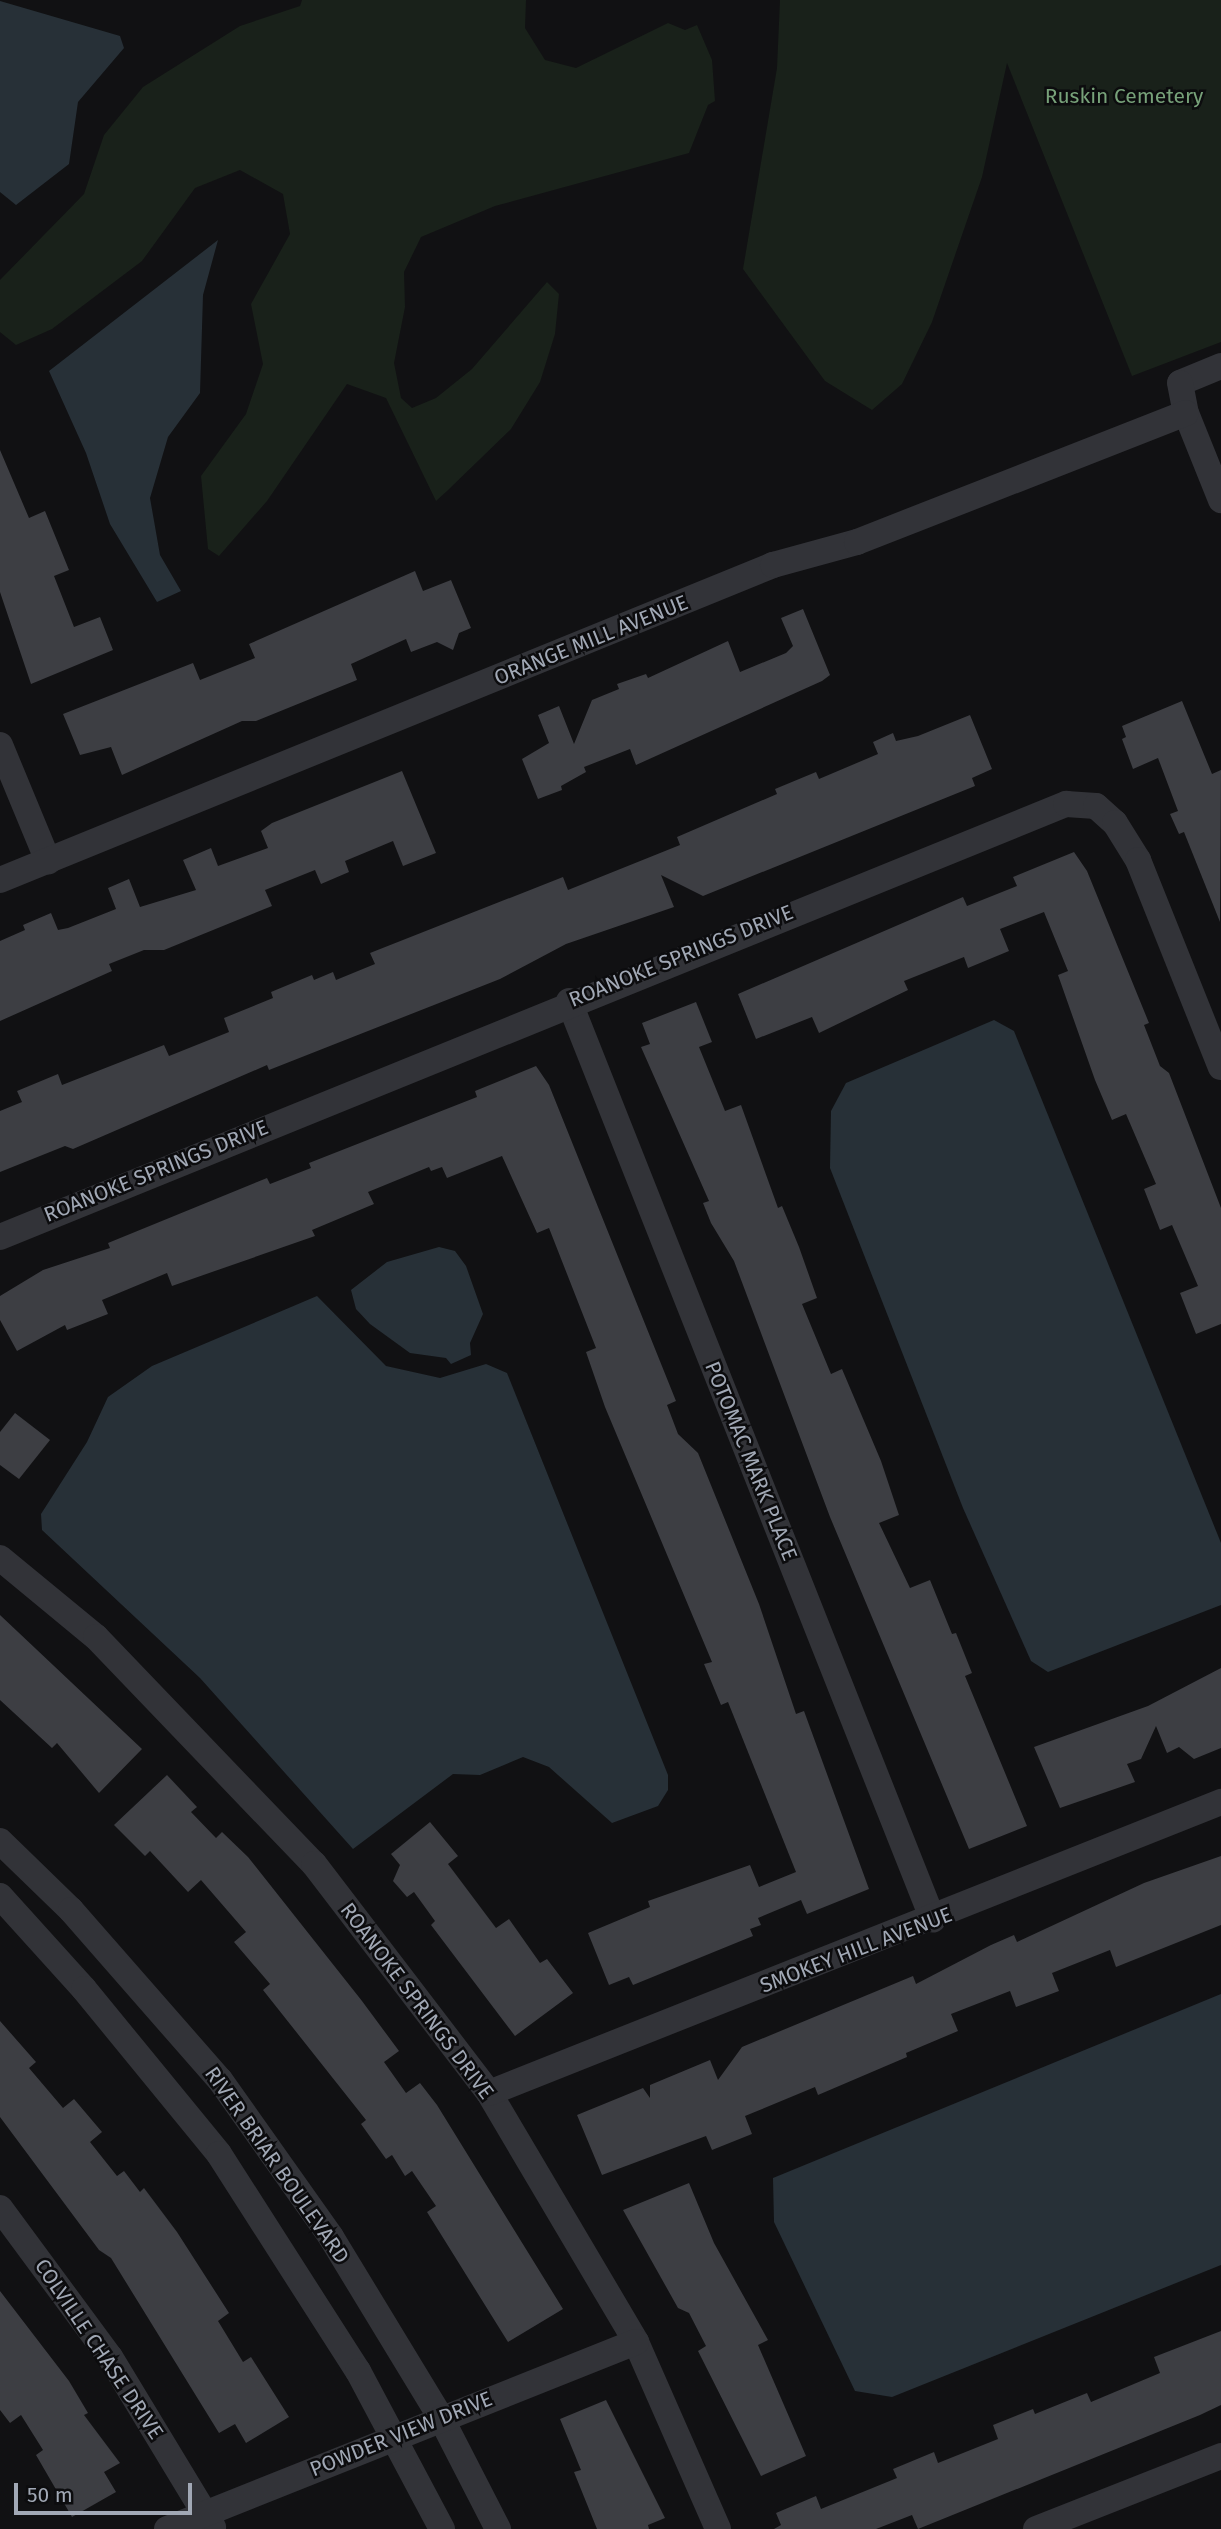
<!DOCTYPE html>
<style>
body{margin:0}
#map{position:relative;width:1221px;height:2529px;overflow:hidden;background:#111113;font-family:"Fira Sans",sans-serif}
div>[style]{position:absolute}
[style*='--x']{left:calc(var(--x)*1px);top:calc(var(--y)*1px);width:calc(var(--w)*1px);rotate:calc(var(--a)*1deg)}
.green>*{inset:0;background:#19211a}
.water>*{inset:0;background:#273037}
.building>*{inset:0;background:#3d3e43}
.street>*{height:26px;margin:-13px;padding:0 13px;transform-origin:13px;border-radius:13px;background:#323338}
span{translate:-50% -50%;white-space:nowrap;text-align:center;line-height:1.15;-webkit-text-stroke:5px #0c0c0e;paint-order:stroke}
.park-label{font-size:21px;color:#77a179}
.street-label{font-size:21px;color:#a1a8b5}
.scale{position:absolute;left:14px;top:2483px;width:178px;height:32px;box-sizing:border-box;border:4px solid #a1a8b5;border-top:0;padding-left:9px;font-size:21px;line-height:24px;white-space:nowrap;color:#a1a8b5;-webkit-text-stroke:5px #0c0c0e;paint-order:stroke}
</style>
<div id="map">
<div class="green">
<div style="clip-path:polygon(302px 0,526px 0,525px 28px,545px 60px,576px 68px,668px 23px,685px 30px,697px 25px,712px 60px,715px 101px,708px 105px,689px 153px,495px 206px,421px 237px,404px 272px,405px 307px,394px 363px,401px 398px,412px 408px,436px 398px,472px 369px,547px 282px,559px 294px,555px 334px,540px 382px,511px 429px,447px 491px,436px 501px,386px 398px,347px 384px,267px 501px,219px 556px,208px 549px,201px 476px,246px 414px,263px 364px,251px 304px,290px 234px,283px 194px,240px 170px,195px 188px,142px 261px,52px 329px,16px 345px,0 332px,0 280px,84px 194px,104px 135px,143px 87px,240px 26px,300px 6px)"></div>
<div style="clip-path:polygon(780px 0,1221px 0,1221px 342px,1132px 376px,1007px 63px,982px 177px,932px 322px,902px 384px,872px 410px,825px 381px,743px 269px,777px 68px)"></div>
</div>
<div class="water">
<div style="clip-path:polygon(0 1px,120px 36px,124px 48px,78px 102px,69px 164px,16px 205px,0 192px)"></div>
<div style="clip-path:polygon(218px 240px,203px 295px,200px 393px,168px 437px,150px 498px,160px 555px,181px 591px,157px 602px,110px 524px,86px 453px,49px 371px)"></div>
<div style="clip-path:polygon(994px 1020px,1014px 1031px,1221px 1543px,1221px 1605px,1048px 1672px,1031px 1661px,963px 1508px,830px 1168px,831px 1111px,846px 1083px)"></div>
<div style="clip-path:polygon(439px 1247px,455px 1251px,466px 1266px,483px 1314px,470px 1343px,471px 1355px,451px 1364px,446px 1358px,410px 1353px,370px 1324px,356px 1309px,351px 1290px,387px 1262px)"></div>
<div style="clip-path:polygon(317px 1296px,386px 1366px,440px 1378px,486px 1364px,507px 1373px,668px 1775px,668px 1790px,658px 1806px,612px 1823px,549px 1767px,523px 1757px,480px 1775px,453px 1774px,353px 1849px,200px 1678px,42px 1530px,41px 1514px,87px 1442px,108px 1397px,152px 1366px)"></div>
<div style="clip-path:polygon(1221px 1994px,1221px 2265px,892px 2397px,855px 2391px,774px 2222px,773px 2178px)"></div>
</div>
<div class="building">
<div style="clip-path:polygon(0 450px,29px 518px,45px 511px,69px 570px,54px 576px,74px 627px,100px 617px,113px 650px,31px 684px,0 592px)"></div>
<div style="clip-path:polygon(415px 571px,423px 591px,451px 580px,471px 628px,459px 633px,453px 650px,437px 642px,411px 652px,406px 639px,351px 664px,357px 680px,256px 721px,242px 721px,122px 775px,111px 747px,80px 755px,63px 714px,193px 663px,200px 680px,255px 658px,249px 644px)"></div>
<div style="clip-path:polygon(803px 609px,830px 675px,822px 681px,636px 765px,630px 749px,584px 767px,586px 772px,561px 786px,562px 790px,538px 799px,522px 759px,549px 743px,538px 715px,559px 706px,574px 744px,592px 700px,619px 689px,617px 684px,646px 674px,648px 678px,728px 641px,740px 672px,786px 653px,793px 646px,781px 618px)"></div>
<div style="clip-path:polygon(1182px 701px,1212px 774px,1221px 770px,1220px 922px,1184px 832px,1179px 834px,1170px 814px,1178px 811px,1158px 758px,1133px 769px,1122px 739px,1126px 737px,1122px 726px)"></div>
<div style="clip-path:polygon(970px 715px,992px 769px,972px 778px,975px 786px,703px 896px,661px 875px,674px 907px,566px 944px,500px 979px,269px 1070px,267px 1065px,73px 1149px,65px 1146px,0 1172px,0 1111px,22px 1102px,17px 1091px,58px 1074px,62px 1085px,164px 1045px,169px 1056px,229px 1032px,224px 1018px,273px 998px,271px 992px,312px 975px,314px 980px,333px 972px,336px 980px,375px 964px,370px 953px,563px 877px,568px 890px,680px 845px,677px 837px,777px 794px,775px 789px,816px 772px,819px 779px,878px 754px,873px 742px,893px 733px,896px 741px,918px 736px)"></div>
<div style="clip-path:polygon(402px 771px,436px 853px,403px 866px,393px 841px,345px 861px,349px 872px,321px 884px,315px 870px,265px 890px,272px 906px,164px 950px,144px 950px,109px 964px,112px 971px,0 1021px,0 941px,25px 930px,23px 925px,51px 913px,58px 930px,68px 928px,116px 909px,108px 888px,129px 879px,140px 907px,196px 890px,183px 860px,211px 848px,218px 866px,268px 848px,261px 831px,272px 823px)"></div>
<div style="clip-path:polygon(1074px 852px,1087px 871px,1149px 1023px,1144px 1025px,1160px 1066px,1169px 1073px,1221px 1208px,1221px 1324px,1196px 1334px,1180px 1293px,1198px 1286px,1172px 1225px,1160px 1230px,1144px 1189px,1156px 1184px,1126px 1114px,1112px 1120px,1095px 1080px,1058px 975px,1068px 971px,1044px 912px,1000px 929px,1009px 951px,968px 968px,964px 957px,904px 981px,908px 990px,819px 1033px,812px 1017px,756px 1039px,738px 994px,963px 897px,967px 906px,1017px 886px,1013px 877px)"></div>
<div style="clip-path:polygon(696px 1002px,712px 1042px,699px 1047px,725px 1111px,741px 1105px,778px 1208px,782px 1206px,799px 1247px,817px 1298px,802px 1304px,831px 1374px,842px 1369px,881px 1461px,899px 1515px,879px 1523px,910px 1588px,930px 1580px,952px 1634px,956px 1633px,972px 1673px,965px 1676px,1027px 1826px,969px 1849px,830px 1517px,734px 1261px,711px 1223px,703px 1203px,709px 1201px,641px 1047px,650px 1044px,642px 1023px)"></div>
<div style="clip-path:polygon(536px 1066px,549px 1085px,676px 1401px,667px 1405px,678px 1434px,698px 1453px,759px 1604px,796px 1714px,804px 1711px,869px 1889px,807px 1914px,801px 1900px,758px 1918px,761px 1925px,750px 1929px,753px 1936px,633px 1985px,629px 1977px,609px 1985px,588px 1933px,650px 1907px,648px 1901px,750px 1865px,759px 1887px,796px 1872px,728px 1702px,721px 1705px,704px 1664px,712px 1662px,605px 1407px,586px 1352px,596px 1348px,549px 1228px,537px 1233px,502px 1156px,447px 1178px,442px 1167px,431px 1171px,429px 1167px,368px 1192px,374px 1204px,312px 1230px,315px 1236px,172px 1286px,167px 1273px,102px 1300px,108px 1314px,67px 1330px,65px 1325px,17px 1351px,0 1320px,0 1296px,43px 1270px,110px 1248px,108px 1243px,267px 1178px,270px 1184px,311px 1168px,309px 1163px,477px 1097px,475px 1091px)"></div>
<div style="clip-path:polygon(15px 1413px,50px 1440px,19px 1479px,0 1465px,0 1432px)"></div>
<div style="clip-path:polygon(0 1615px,142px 1749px,99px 1793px,57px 1743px,52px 1748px,0 1700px)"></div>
<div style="clip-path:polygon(1221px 1668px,1221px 1748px,1194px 1759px,1179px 1747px,1167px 1753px,1156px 1726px,1141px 1759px,1127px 1764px,1135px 1782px,1060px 1808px,1034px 1747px,1148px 1706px)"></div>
<div style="clip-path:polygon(167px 1775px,197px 1807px,191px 1812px,216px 1838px,222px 1832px,248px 1857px,362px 2001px,399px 2051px,384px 2062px,406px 2093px,420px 2083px,437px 2105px,563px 2309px,508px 2342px,427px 2212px,436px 2206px,412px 2171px,405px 2176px,392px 2155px,386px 2159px,361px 2124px,366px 2120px,263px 1990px,270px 1984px,234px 1942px,246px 1932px,201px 1880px,188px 1892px,150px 1851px,145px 1856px,114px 1825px)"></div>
<div style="clip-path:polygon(430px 1822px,458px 1856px,448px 1864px,496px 1928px,509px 1919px,540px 1963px,547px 1959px,573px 1993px,515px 2036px,431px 1925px,435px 1921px,414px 1892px,407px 1897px,393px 1881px,400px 1865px,391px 1854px)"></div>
<div style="clip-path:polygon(1221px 1856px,1221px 1925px,1116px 1967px,1110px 1950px,1052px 1973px,1059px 1991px,1016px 2007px,1010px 1991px,951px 2014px,958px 2031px,906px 2053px,907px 2057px,818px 2095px,815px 2087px,745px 2116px,752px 2134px,712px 2150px,706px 2136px,602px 2175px,577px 2115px,643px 2088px,650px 2098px,650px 2085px,710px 2060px,718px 2080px,742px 2047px,913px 1976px,916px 1984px,991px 1945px,1014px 1935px,1017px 1942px,1144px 1883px)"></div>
<div style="clip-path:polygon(0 2021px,36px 2062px,29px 2068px,63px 2108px,74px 2099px,102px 2132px,90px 2142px,117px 2176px,124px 2171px,140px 2192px,144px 2188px,177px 2232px,229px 2313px,218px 2321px,243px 2362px,251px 2357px,289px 2417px,246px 2443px,235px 2424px,219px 2433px,111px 2258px,99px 2250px,0 2117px)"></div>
<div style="clip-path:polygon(689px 2183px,714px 2243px,768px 2340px,758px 2345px,806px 2456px,761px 2476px,698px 2351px,706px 2346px,689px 2313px,678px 2308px,623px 2210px)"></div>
<div style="clip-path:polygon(0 2291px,69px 2381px,88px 2413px,84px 2415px,120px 2463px,104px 2472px,116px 2492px,72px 2517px,36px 2455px,43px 2450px,21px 2415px,10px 2423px,0 2410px)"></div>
<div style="clip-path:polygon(1221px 2331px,1221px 2405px,1200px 2415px,918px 2529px,912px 2515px,876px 2529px,774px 2529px,781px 2525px,776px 2513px,816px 2496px,821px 2509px,897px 2478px,893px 2469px,934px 2452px,938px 2463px,998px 2439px,993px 2425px,1033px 2409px,1035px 2414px,1087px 2393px,1091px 2402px,1160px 2373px,1154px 2357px)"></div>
<div style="clip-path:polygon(606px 2400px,665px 2518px,648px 2525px,649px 2529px,597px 2529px,574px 2472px,581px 2470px,560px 2419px)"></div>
</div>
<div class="street">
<div style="--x:1221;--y:366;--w:44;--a:157.5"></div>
<div style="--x:1180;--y:383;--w:31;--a:79"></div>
<div style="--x:1186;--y:413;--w:94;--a:68.1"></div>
<div style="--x:0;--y:745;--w:126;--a:67.5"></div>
<div style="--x:0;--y:880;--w:835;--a:-22.17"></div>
<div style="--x:773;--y:565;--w:87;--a:-15.3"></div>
<div style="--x:857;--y:542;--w:353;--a:-21.4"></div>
<div style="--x:569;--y:1001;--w:988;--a:68.39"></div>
<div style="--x:0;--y:1237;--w:1151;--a:-22.11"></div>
<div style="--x:1066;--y:804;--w:30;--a:4"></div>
<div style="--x:1096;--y:806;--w:25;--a:42"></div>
<div style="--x:1115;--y:823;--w:44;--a:58.1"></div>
<div style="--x:1138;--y:860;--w:223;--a:68.2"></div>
<div style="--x:0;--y:1558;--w:124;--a:39.5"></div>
<div style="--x:96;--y:1637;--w:315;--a:46.2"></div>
<div style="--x:314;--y:1864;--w:288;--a:52.6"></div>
<div style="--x:489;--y:2093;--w:289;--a:59.4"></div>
<div style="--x:636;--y:2342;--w:204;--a:66.3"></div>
<div style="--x:0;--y:1841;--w:99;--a:44.2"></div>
<div style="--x:71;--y:1910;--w:226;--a:48.8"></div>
<div style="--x:220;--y:2080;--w:192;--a:54.7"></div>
<div style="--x:331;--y:2237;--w:212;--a:58.7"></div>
<div style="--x:441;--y:2418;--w:125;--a:62.8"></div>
<div style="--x:0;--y:1896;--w:125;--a:47.9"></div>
<div style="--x:84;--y:1989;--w:213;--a:50.7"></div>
<div style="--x:219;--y:2154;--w:258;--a:57.4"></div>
<div style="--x:358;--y:2371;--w:179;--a:62"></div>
<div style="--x:489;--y:2093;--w:788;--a:-21.68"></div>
<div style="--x:0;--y:2208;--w:185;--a:53.6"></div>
<div style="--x:110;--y:2357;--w:199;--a:58.8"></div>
<div style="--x:167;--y:2529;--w:505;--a:-21.74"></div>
<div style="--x:1036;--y:2529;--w:199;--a:-21.5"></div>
</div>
<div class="park-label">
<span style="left:1124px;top:96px">Ruskin Cemetery</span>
</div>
<div class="street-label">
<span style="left:591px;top:640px;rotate:-22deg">ORANGE MILL AVENUE</span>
<span style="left:681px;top:956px;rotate:-22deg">ROANOKE SPRINGS DRIVE</span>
<span style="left:156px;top:1171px;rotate:-22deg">ROANOKE SPRINGS DRIVE</span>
<span style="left:751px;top:1461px;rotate:68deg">POTOMAC MARK PLACE</span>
<span style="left:856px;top:1950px;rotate:-21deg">SMOKEY HILL AVENUE</span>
<span style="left:417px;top:2001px;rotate:53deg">ROANOKE SPRINGS DRIVE</span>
<span style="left:277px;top:2165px;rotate:55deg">RIVER BRIAR BOULEVARD</span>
<span style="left:99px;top:2349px;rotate:56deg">COLVILLE CHASE DRIVE</span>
<span style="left:401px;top:2434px;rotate:-22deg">POWDER VIEW DRIVE</span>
</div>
<div class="scale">50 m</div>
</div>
